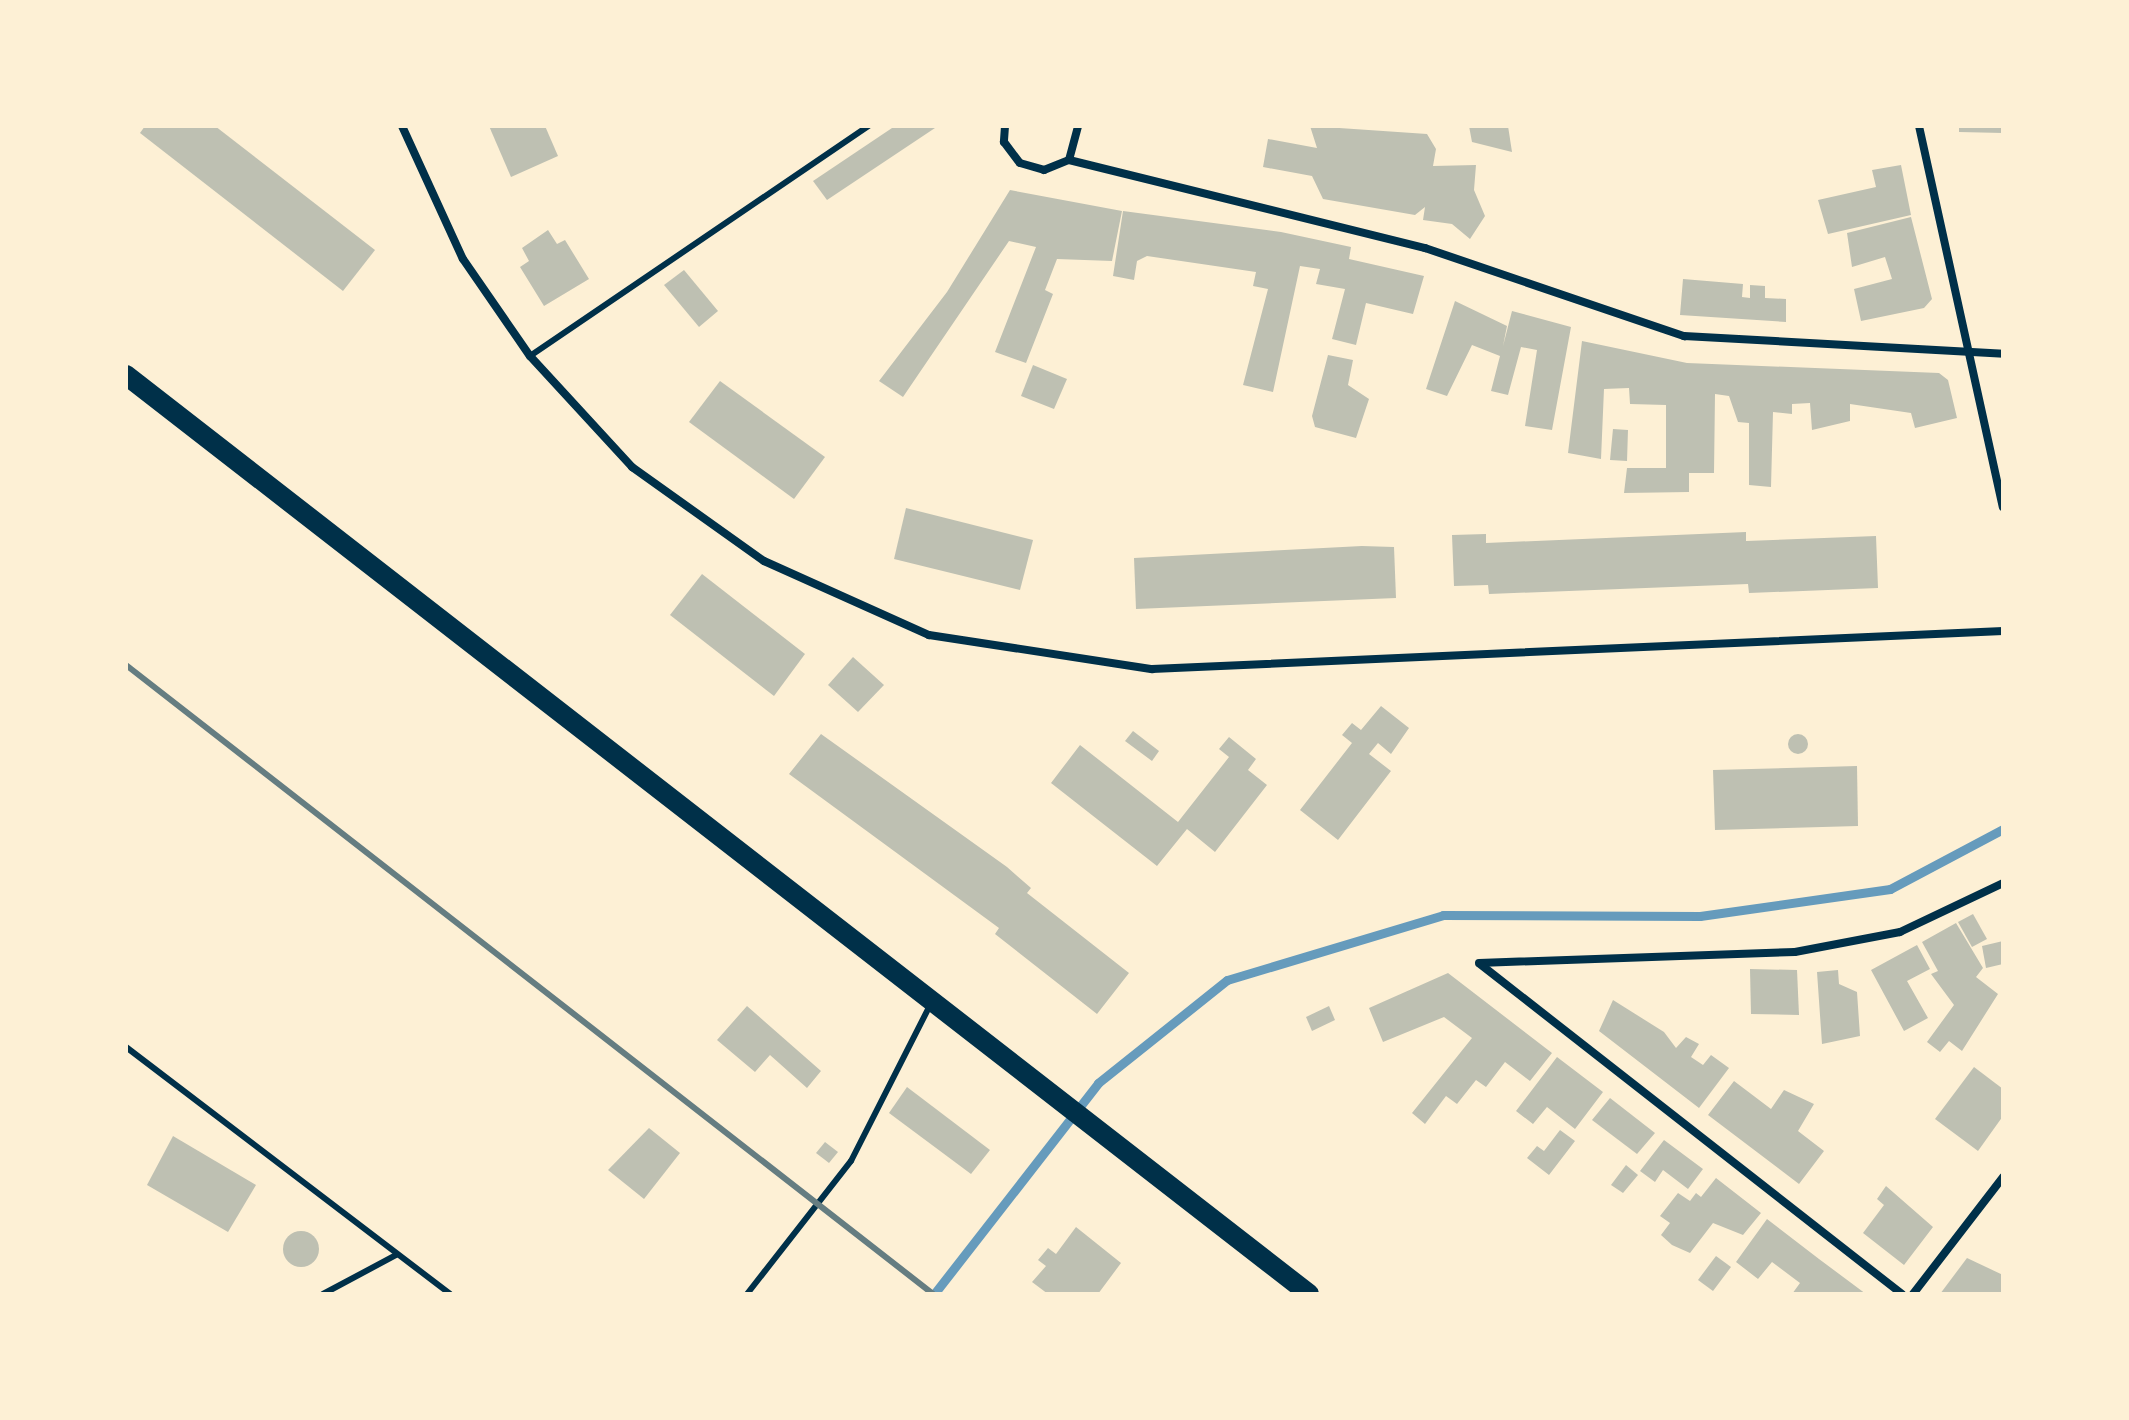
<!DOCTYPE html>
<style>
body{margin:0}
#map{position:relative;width:2129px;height:1420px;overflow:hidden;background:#fdf0d5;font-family:"Sofia Sans Condensed",sans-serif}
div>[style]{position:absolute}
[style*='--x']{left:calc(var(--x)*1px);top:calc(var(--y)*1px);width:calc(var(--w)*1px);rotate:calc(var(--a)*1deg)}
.stream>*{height:9px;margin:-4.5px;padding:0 4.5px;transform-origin:4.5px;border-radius:4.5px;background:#669bbc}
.building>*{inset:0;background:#bec0b2}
.round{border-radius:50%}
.service>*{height:6px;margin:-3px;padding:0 3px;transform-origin:3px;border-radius:3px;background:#003049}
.minor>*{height:8px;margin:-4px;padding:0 4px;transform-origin:4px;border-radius:4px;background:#003049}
.primary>*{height:20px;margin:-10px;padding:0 10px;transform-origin:10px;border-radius:10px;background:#003049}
.rail>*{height:6px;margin:-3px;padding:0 3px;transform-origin:3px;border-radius:3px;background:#657d81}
span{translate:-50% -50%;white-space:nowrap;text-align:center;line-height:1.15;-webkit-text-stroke:6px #fdf0d5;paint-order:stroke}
.frame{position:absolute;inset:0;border:128px solid #fdf0d5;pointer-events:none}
</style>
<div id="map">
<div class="stream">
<div style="--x:934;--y:1294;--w:267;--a:-52.1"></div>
<div style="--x:1098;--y:1083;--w:165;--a:-38.6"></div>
<div style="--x:1227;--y:980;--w:226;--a:-16.7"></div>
<div style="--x:1443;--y:915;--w:257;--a:0.2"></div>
<div style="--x:1700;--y:916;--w:192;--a:-8.1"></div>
<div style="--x:1890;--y:889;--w:128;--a:-28"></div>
</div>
<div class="building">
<div style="clip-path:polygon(145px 126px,215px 126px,375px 250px,343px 291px,140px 133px)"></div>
<div style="clip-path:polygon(489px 126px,545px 126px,558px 156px,511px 177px)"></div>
<div style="clip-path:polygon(895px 126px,938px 126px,827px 200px,813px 181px)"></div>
<div style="clip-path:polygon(1310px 126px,1427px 134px,1436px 149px,1433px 166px,1476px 165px,1474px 190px,1485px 216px,1470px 239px,1452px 224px,1423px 220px,1425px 207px,1415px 215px,1323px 199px,1312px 176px,1263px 167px,1268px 139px,1317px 148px)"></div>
<div style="clip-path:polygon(1469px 126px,1508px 126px,1512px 152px,1472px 142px)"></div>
<div style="clip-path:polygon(1959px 126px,2003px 126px,2003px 133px,1959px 132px)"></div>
<div style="clip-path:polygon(1901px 165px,1911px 215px,1828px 234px,1818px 200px,1876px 187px,1872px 170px)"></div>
<div style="clip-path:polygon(1010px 190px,1122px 211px,1112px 261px,1057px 259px,1045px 290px,1053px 294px,1026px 363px,995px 352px,1036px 247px,1009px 241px,903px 397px,879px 381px,947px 292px)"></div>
<div style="clip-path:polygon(1123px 211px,1281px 232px,1351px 247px,1349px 259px,1424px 276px,1413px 314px,1366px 303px,1356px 345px,1332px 339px,1345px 289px,1316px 284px,1320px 269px,1300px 266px,1273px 392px,1243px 385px,1268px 289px,1253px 286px,1256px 272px,1147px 256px,1137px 261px,1134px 280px,1113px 276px)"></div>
<div style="clip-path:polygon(1911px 217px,1932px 299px,1924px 308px,1861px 321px,1854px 289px,1892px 279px,1885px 257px,1852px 267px,1847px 233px)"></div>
<div style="clip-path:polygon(548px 230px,557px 244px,565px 240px,589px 279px,544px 306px,520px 267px,529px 261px,522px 248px)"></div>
<div style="clip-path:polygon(684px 270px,718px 311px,699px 327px,664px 285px)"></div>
<div style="clip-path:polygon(1683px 279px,1743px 284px,1742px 297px,1750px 298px,1750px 285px,1765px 286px,1765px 298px,1786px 299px,1786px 322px,1680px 315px)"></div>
<div style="clip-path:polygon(1455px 301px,1507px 326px,1503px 346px,1512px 311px,1571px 327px,1552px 430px,1525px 426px,1537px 350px,1521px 347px,1508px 395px,1491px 391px,1500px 356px,1472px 345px,1447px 396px,1426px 389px)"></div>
<div style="clip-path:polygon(1582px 341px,1687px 363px,1939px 373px,1948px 380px,1957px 418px,1915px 428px,1911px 413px,1850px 404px,1850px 421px,1812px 430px,1810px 403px,1792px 404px,1792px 414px,1773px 412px,1771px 487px,1749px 485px,1749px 423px,1738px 422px,1729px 396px,1715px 394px,1714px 473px,1689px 473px,1689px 492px,1624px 493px,1627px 468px,1666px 468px,1666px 405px,1630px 404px,1629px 388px,1604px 389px,1601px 459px,1568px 453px)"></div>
<div style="clip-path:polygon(1328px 355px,1353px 360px,1348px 385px,1369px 399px,1356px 438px,1315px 427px,1312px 416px)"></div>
<div style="clip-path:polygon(1033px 365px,1067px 379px,1054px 409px,1021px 396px)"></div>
<div style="clip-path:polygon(720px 381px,825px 457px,794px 499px,689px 422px)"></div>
<div style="clip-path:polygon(1613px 429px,1628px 430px,1627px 461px,1610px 460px)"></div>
<div style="clip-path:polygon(906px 508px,1033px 540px,1020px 590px,894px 559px)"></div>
<div style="clip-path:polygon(1746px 532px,1746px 541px,1876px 536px,1878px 588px,1749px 593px,1748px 584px,1489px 594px,1488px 585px,1454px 586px,1452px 535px,1486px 534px,1486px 543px)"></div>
<div style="clip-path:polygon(1362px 546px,1394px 547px,1396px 598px,1136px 609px,1134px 558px)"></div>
<div style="clip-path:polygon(702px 574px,805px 654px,774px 696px,670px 615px)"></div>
<div style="clip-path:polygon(853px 657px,884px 685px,858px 712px,828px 685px)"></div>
<div style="clip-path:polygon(1381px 706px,1409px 728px,1391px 754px,1378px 743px,1369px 754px,1391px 771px,1338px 840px,1300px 810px,1352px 743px,1342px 735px,1352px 723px,1361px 730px)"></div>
<div style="clip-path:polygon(1133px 731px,1159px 751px,1152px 761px,1125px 741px)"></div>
<div class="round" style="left:1788px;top:734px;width:20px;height:20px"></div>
<div style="clip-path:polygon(821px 734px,1007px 867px,1031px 888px,1027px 893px,1129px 973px,1097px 1014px,995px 934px,999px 928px,789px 774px)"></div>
<div style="clip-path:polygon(1229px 737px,1256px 759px,1248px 770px,1267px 785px,1215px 852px,1187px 829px,1157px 866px,1051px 783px,1080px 745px,1178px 822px,1229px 757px,1219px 749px)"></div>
<div style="clip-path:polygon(1857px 766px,1858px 826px,1715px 830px,1713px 770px)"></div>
<div style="clip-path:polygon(1973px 914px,1987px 939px,1972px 947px,1958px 922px)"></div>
<div style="clip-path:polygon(1956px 923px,1983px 968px,1976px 977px,1998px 994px,1962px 1051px,1949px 1041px,1940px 1052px,1927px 1042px,1954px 1005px,1931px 974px,1938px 971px,1922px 942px)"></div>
<div style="clip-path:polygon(2003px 941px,2003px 964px,1986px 968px,1982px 946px)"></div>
<div style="clip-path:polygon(1917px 945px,1930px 969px,1907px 981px,1928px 1018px,1904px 1031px,1871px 970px)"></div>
<div style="clip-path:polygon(1750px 969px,1797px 970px,1799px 1015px,1751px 1014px)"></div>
<div style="clip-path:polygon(1838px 970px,1839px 984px,1857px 992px,1860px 1036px,1822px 1044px,1817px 972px)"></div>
<div style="clip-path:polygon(1448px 973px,1552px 1053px,1530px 1081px,1505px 1062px,1486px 1087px,1476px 1080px,1457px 1104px,1446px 1096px,1425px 1124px,1412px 1113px,1472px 1038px,1444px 1017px,1383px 1042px,1369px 1008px)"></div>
<div style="clip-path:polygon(1613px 1000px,1664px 1032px,1676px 1048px,1686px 1037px,1699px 1044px,1691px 1057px,1703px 1065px,1711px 1055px,1729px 1068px,1699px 1108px,1599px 1031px)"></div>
<div style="clip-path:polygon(747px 1006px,821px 1071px,807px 1088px,770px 1055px,755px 1072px,717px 1040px)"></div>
<div style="clip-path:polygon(1329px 1006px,1335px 1020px,1312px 1031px,1306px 1017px)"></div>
<div style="clip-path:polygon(1557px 1057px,1603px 1092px,1575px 1129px,1547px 1107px,1533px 1124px,1516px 1111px)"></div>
<div style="clip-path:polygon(1974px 1067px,2003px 1089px,2003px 1116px,1978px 1151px,1935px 1119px)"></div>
<div style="clip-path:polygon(1734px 1081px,1771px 1109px,1784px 1090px,1814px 1104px,1798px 1131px,1824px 1151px,1799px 1184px,1708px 1115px)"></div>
<div style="clip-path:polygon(907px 1087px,990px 1150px,971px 1174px,889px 1113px)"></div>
<div style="clip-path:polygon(1610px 1098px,1655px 1133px,1637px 1154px,1592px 1120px)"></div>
<div style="clip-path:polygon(649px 1128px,680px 1153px,644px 1199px,608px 1170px)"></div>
<div style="clip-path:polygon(1560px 1130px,1575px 1141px,1549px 1175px,1527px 1158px,1537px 1146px,1544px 1151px)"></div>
<div style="clip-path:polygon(173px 1136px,256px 1185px,228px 1232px,147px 1185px)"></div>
<div style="clip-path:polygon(1664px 1140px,1703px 1169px,1688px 1189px,1663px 1170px,1655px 1182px,1640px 1171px)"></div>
<div style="clip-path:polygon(825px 1142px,838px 1152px,829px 1163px,816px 1153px)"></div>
<div style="clip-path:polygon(1626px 1165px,1638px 1175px,1623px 1193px,1611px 1185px)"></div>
<div style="clip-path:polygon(1716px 1178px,1761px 1213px,1743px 1235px,1713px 1223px,1690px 1253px,1672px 1245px,1661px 1235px,1670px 1223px,1660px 1216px,1678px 1193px,1690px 1201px,1696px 1193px,1701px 1197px)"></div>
<div style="clip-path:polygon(1886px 1186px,1933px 1227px,1904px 1265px,1863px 1233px,1884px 1205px,1877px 1199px)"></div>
<div style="clip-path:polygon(1767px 1219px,1819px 1259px,1866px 1294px,1792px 1294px,1800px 1283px,1772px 1262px,1758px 1279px,1736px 1262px)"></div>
<div style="clip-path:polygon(1076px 1227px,1121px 1263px,1098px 1294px,1048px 1294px,1032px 1282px,1046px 1266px,1038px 1260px,1048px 1248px,1056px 1254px)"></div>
<div class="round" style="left:283px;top:1231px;width:36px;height:36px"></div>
<div style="clip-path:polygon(1716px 1256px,1731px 1267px,1713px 1291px,1698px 1280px)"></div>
<div style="clip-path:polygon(1967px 1258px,2003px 1275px,2003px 1294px,1940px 1294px)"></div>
</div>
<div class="service">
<div style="--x:530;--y:356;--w:410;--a:-34.2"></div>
<div style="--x:126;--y:1047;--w:407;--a:37.3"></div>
<div style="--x:323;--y:1294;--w:83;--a:-28.1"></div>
<div style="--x:747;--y:1294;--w:169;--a:-52"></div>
<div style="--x:851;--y:1161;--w:177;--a:-63.1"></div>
</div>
<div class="minor">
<div style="--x:402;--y:126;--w:146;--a:65.4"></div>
<div style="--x:463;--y:259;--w:118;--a:55.4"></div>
<div style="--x:530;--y:356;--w:151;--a:47.4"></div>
<div style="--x:632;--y:467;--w:162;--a:35.5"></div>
<div style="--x:764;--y:561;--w:181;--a:24.2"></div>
<div style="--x:929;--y:635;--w:226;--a:8.7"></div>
<div style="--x:1152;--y:669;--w:852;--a:-2.56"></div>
<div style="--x:1005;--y:126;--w:16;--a:94"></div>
<div style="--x:1004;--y:142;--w:26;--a:53"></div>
<div style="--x:1020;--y:163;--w:25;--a:16"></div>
<div style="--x:1044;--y:170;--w:27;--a:-22"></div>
<div style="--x:1069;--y:160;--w:367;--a:13.9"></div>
<div style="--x:1425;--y:248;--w:274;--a:18.8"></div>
<div style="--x:1684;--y:336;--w:320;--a:3.2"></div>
<div style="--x:1919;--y:126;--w:390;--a:77.6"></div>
<div style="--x:1069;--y:160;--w:35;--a:-75"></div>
<div style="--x:1479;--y:963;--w:316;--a:-2"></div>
<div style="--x:1795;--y:952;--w:107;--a:-10.8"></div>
<div style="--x:1900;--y:932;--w:114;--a:-25.4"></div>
<div style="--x:1480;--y:964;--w:536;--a:38.03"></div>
<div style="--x:1913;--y:1294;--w:148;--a:-52.4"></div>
</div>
<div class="primary">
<div style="--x:126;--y:375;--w:1498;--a:37.84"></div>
</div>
<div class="rail">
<div style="--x:126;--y:665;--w:1023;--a:37.93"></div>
</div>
<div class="frame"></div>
</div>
